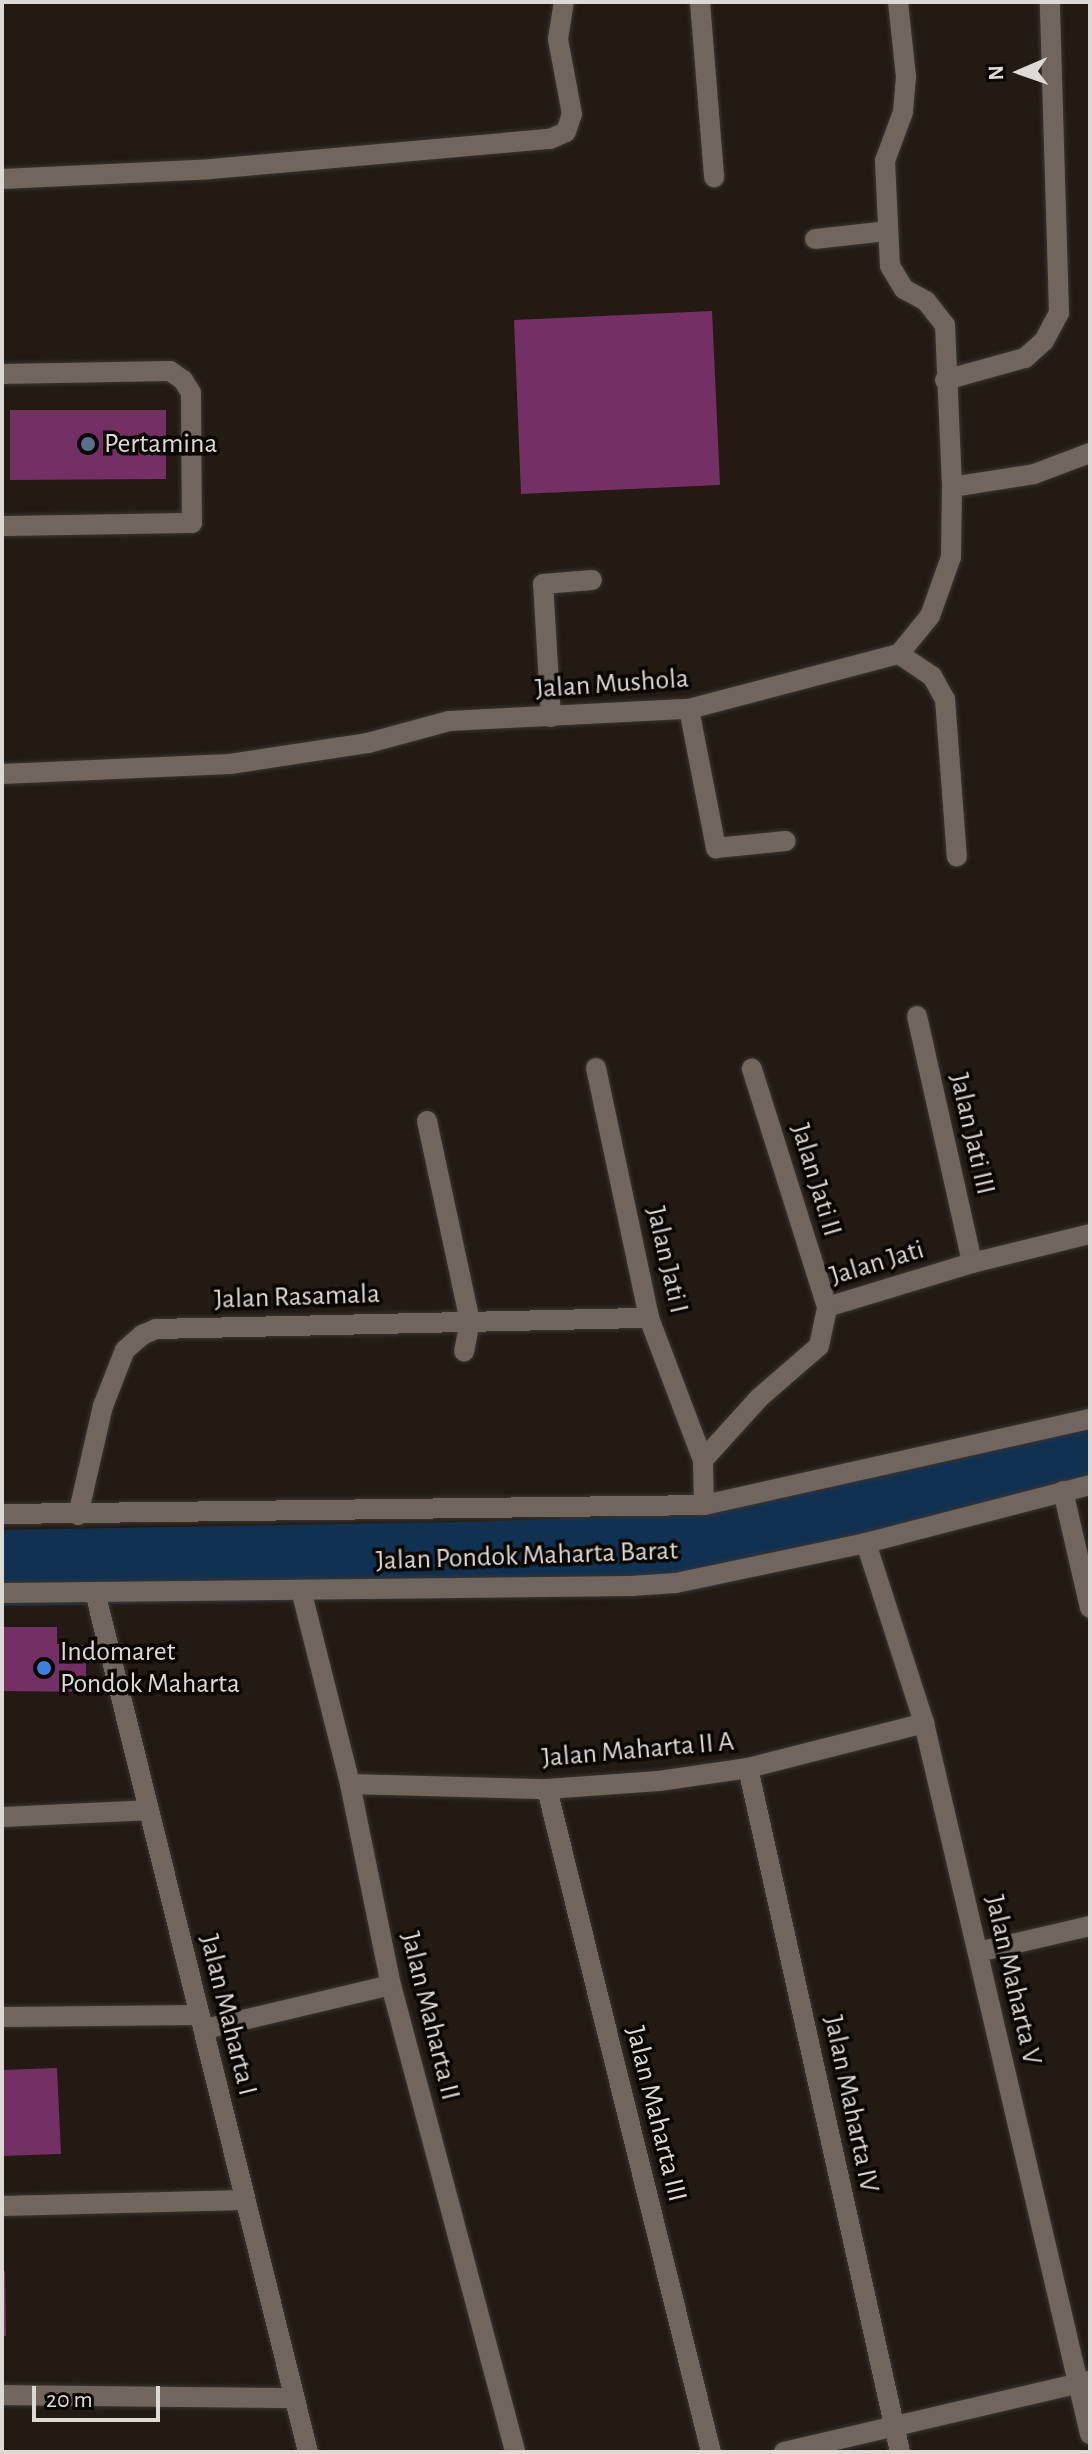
<!DOCTYPE html>
<style>
body{margin:0}
#map{position:relative;width:1092px;height:2454px;overflow:hidden;background:#221a13;font-family:"Alegreya Sans",sans-serif}
div>[style]{position:absolute}
[style*='--x']{left:calc(var(--x)*1px);top:calc(var(--y)*1px);width:calc(var(--w)*1px);rotate:calc(var(--a)*1deg)}
.river>*{height:76px;margin:-38px;padding:0 38px;transform-origin:38px;border-radius:38px;background:#103152}
.building>*{inset:0;background:#742f64}
.roads{filter:drop-shadow(0 0 2px #3a3430) drop-shadow(0 0 2px #3a3430)}
.service>*{height:20px;margin:-10px;padding:0 10px;transform-origin:10px;border-radius:10px;background:#70665d}
.minor>*{height:20px;margin:-10px;padding:0 10px;transform-origin:10px;border-radius:10px;background:#70665d}
.dots>*{width:22px;height:22px;translate:-50% -50%;box-sizing:border-box;border:4px solid #090604;border-radius:50%}
span{translate:-50% -50%;white-space:nowrap;text-align:center;line-height:1.15;-webkit-text-stroke:7px #090604;paint-order:stroke}
.poi-label{font-size:28px;color:#dfd9d5}
.left{translate:0 -50%;text-align:left}
.street-label{font-size:28px;color:#dfd9d5}
.frame{position:absolute;inset:0;border:4px solid #dfd9d5;pointer-events:none}
.north{position:absolute;left:980px;top:32px;width:80px;height:80px;-webkit-text-stroke:6px #090604;paint-order:stroke;rotate:268deg;font-size:22px;font-weight:700;line-height:32px;text-align:center;color:#dfd9d5}
.north::after{content:'';display:block;margin:auto;width:28px;height:36px;background:#dfd9d5;clip-path:polygon(50% 0,100% 100%,50% 72%,0 100%)}
.scale{position:absolute;left:32px;top:2386px;width:128px;height:36px;box-sizing:border-box;border:4px solid #dfd9d5;border-top:0;padding-left:10px;font-size:24px;line-height:28px;white-space:nowrap;color:#dfd9d5;-webkit-text-stroke:6px #090604;paint-order:stroke}
</style>
<div id="map">
<div class="river">
<div style="--x:2;--y:1568;--w:496;--a:-1"></div>
<div style="--x:498;--y:1559;--w:195;--a:-2.1"></div>
<div style="--x:693;--y:1552;--w:408;--a:-13.5"></div>
</div>
<div class="building">
<div style="clip-path:polygon(712px 311px,720px 485px,521px 494px,514px 320px)"></div>
<div style="clip-path:polygon(10px 410px,166px 410px,166px 479px,10px 480px)"></div>
<div style="clip-path:polygon(2px 1627px,57px 1627px,57px 1644px,86px 1645px,86px 1692px,2px 1691px)"></div>
<div style="clip-path:polygon(57px 2068px,61px 2154px,2px 2156px,2px 2070px)"></div>
<div style="clip-path:polygon(2px 2271px,5px 2271px,6px 2336px,2px 2336px)"></div>
</div>
<div class="roads">
<div class="service">
<div style="--x:2;--y:374;--w:168;--a:-1"></div>
<div style="--x:170;--y:371;--w:16;--a:35"></div>
<div style="--x:183;--y:380;--w:15;--a:58"></div>
<div style="--x:191;--y:393;--w:130;--a:89.6"></div>
<div style="--x:192;--y:523;--w:190;--a:179.1"></div>
</div>
<div class="minor">
<div style="--x:700;--y:2;--w:176;--a:85.4"></div>
<div style="--x:898;--y:2;--w:75;--a:83.9"></div>
<div style="--x:906;--y:77;--w:35;--a:95"></div>
<div style="--x:903;--y:112;--w:52;--a:110.2"></div>
<div style="--x:885;--y:161;--w:105;--a:87.3"></div>
<div style="--x:890;--y:266;--w:27;--a:59"></div>
<div style="--x:904;--y:289;--w:25;--a:29"></div>
<div style="--x:926;--y:301;--w:31;--a:52"></div>
<div style="--x:945;--y:325;--w:162;--a:87.5"></div>
<div style="--x:2;--y:179;--w:209;--a:-2.7"></div>
<div style="--x:211;--y:169;--w:340;--a:-5.1"></div>
<div style="--x:550;--y:139;--w:17;--a:-24"></div>
<div style="--x:566;--y:132;--w:19;--a:-72"></div>
<div style="--x:572;--y:114;--w:76;--a:-100.6"></div>
<div style="--x:558;--y:39;--w:37;--a:-81"></div>
<div style="--x:815;--y:239;--w:73;--a:-6.3"></div>
<div style="--x:945;--y:380;--w:83;--a:-15.4"></div>
<div style="--x:1025;--y:358;--w:25;--a:-42"></div>
<div style="--x:1044;--y:341;--w:32;--a:-62"></div>
<div style="--x:1059;--y:313;--w:311;--a:-91.7"></div>
<div style="--x:899;--y:654;--w:40;--a:34"></div>
<div style="--x:932;--y:676;--w:26;--a:61"></div>
<div style="--x:945;--y:699;--w:158;--a:85.7"></div>
<div style="--x:689;--y:709;--w:142;--a:79"></div>
<div style="--x:716;--y:848;--w:70;--a:-5.7"></div>
<div style="--x:551;--y:717;--w:133;--a:-93.4"></div>
<div style="--x:543;--y:584;--w:49;--a:-4.7"></div>
<div style="--x:2;--y:774;--w:228;--a:-2.5"></div>
<div style="--x:230;--y:764;--w:140;--a:-8.7"></div>
<div style="--x:368;--y:743;--w:84;--a:-15.2"></div>
<div style="--x:449;--y:721;--w:240;--a:-2.9"></div>
<div style="--x:689;--y:709;--w:217;--a:-14.7"></div>
<div style="--x:899;--y:654;--w:49;--a:-50.8"></div>
<div style="--x:930;--y:616;--w:63;--a:-70.4"></div>
<div style="--x:951;--y:557;--w:70;--a:-89.2"></div>
<div style="--x:952;--y:487;--w:83;--a:-9"></div>
<div style="--x:1034;--y:474;--w:60;--a:-20.6"></div>
<div style="--x:917;--y:1016;--w:253;--a:77.4"></div>
<div style="--x:596;--y:1068;--w:256;--a:78"></div>
<div style="--x:649;--y:1318;--w:152;--a:69.2"></div>
<div style="--x:427;--y:1121;--w:205;--a:77.9"></div>
<div style="--x:470;--y:1321;--w:31;--a:101"></div>
<div style="--x:827;--y:1307;--w:152;--a:-16.9"></div>
<div style="--x:972;--y:1263;--w:122;--a:-13.8"></div>
<div style="--x:1063;--y:1491;--w:120;--a:77"></div>
<div style="--x:704;--y:1505;--w:45;--a:-91.3"></div>
<div style="--x:703;--y:1460;--w:84;--a:-47.9"></div>
<div style="--x:759;--y:1398;--w:79;--a:-40.9"></div>
<div style="--x:819;--y:1346;--w:40;--a:-78"></div>
<div style="--x:827;--y:1307;--w:250;--a:-107.5"></div>
<div style="--x:2;--y:1514;--w:702;--a:-0.73"></div>
<div style="--x:704;--y:1505;--w:395;--a:-12.6"></div>
<div style="--x:78;--y:1515;--w:112;--a:-77.1"></div>
<div style="--x:103;--y:1406;--w:60;--a:-68.6"></div>
<div style="--x:125;--y:1350;--w:23;--a:-41"></div>
<div style="--x:142;--y:1335;--w:15;--a:-23"></div>
<div style="--x:156;--y:1329;--w:493;--a:-1.3"></div>
<div style="--x:866;--y:1543;--w:189;--a:72.1"></div>
<div style="--x:924;--y:1723;--w:730;--a:76.86"></div>
<div style="--x:301;--y:1590;--w:200;--a:75.8"></div>
<div style="--x:350;--y:1784;--w:205;--a:78.5"></div>
<div style="--x:391;--y:1985;--w:483;--a:75.1"></div>
<div style="--x:95;--y:1592;--w:886;--a:76.09"></div>
<div style="--x:2;--y:1593;--w:629;--a:-0.64"></div>
<div style="--x:631;--y:1586;--w:45;--a:-3.8"></div>
<div style="--x:676;--y:1583;--w:194;--a:-11.9"></div>
<div style="--x:866;--y:1543;--w:231;--a:-14.5"></div>
<div style="--x:748;--y:1768;--w:701;--a:77.47"></div>
<div style="--x:350;--y:1784;--w:197;--a:1.5"></div>
<div style="--x:547;--y:1789;--w:112;--a:-4.1"></div>
<div style="--x:659;--y:1781;--w:90;--a:-8.3"></div>
<div style="--x:748;--y:1768;--w:182;--a:-14.3"></div>
<div style="--x:547;--y:1789;--w:683;--a:76.11"></div>
<div style="--x:2;--y:1817;--w:146;--a:-2.7"></div>
<div style="--x:978;--y:1952;--w:115;--a:-13.1"></div>
<div style="--x:2;--y:2017;--w:197;--a:-0.6"></div>
<div style="--x:205;--y:2029;--w:191;--a:-13.3"></div>
<div style="--x:2;--y:2206;--w:243;--a:-1.4"></div>
<div style="--x:2;--y:2395;--w:292;--a:0.6"></div>
<div style="--x:784;--y:2452;--w:314;--a:-13.1"></div>
</div>
</div>
<div class="dots">
<div style="left:88px;top:444px;background:#5c6f8a"></div>
<div style="left:44px;top:1668px;background:#3f7fe0"></div>
</div>
<div class="poi-label">
<span class="left" style="left:104px;top:444px">Pertamina</span>
<span class="left" style="left:60px;top:1668px">Indomaret<br>Pondok Maharta</span>
</div>
<div class="street-label">
<span style="left:612px;top:684px;rotate:-4deg">Jalan Mushola</span>
<span style="left:972px;top:1134px;rotate:77deg">Jalan Jati III</span>
<span style="left:816px;top:1180px;rotate:73deg">Jalan Jati II</span>
<span style="left:667px;top:1260px;rotate:77deg">Jalan Jati I</span>
<span style="left:877px;top:1263px;rotate:-17deg">Jalan Jati</span>
<span style="left:297px;top:1297px;rotate:-2deg">Jalan Rasamala</span>
<span style="left:527px;top:1556px;rotate:-2deg">Jalan Pondok Maharta Barat</span>
<span style="left:638px;top:1750px;rotate:-5deg">Jalan Maharta II A</span>
<span style="left:1013px;top:1980px;rotate:77deg">Jalan Maharta V</span>
<span style="left:228px;top:2015px;rotate:76deg">Jalan Maharta I</span>
<span style="left:430px;top:2016px;rotate:76deg">Jalan Maharta II</span>
<span style="left:851px;top:2104px;rotate:78deg">Jalan Maharta IV</span>
<span style="left:656px;top:2114px;rotate:76deg">Jalan Maharta III</span>
</div>
<div class="frame"></div>
<div class="north">N</div>
<div class="scale">20 m</div>
</div>
